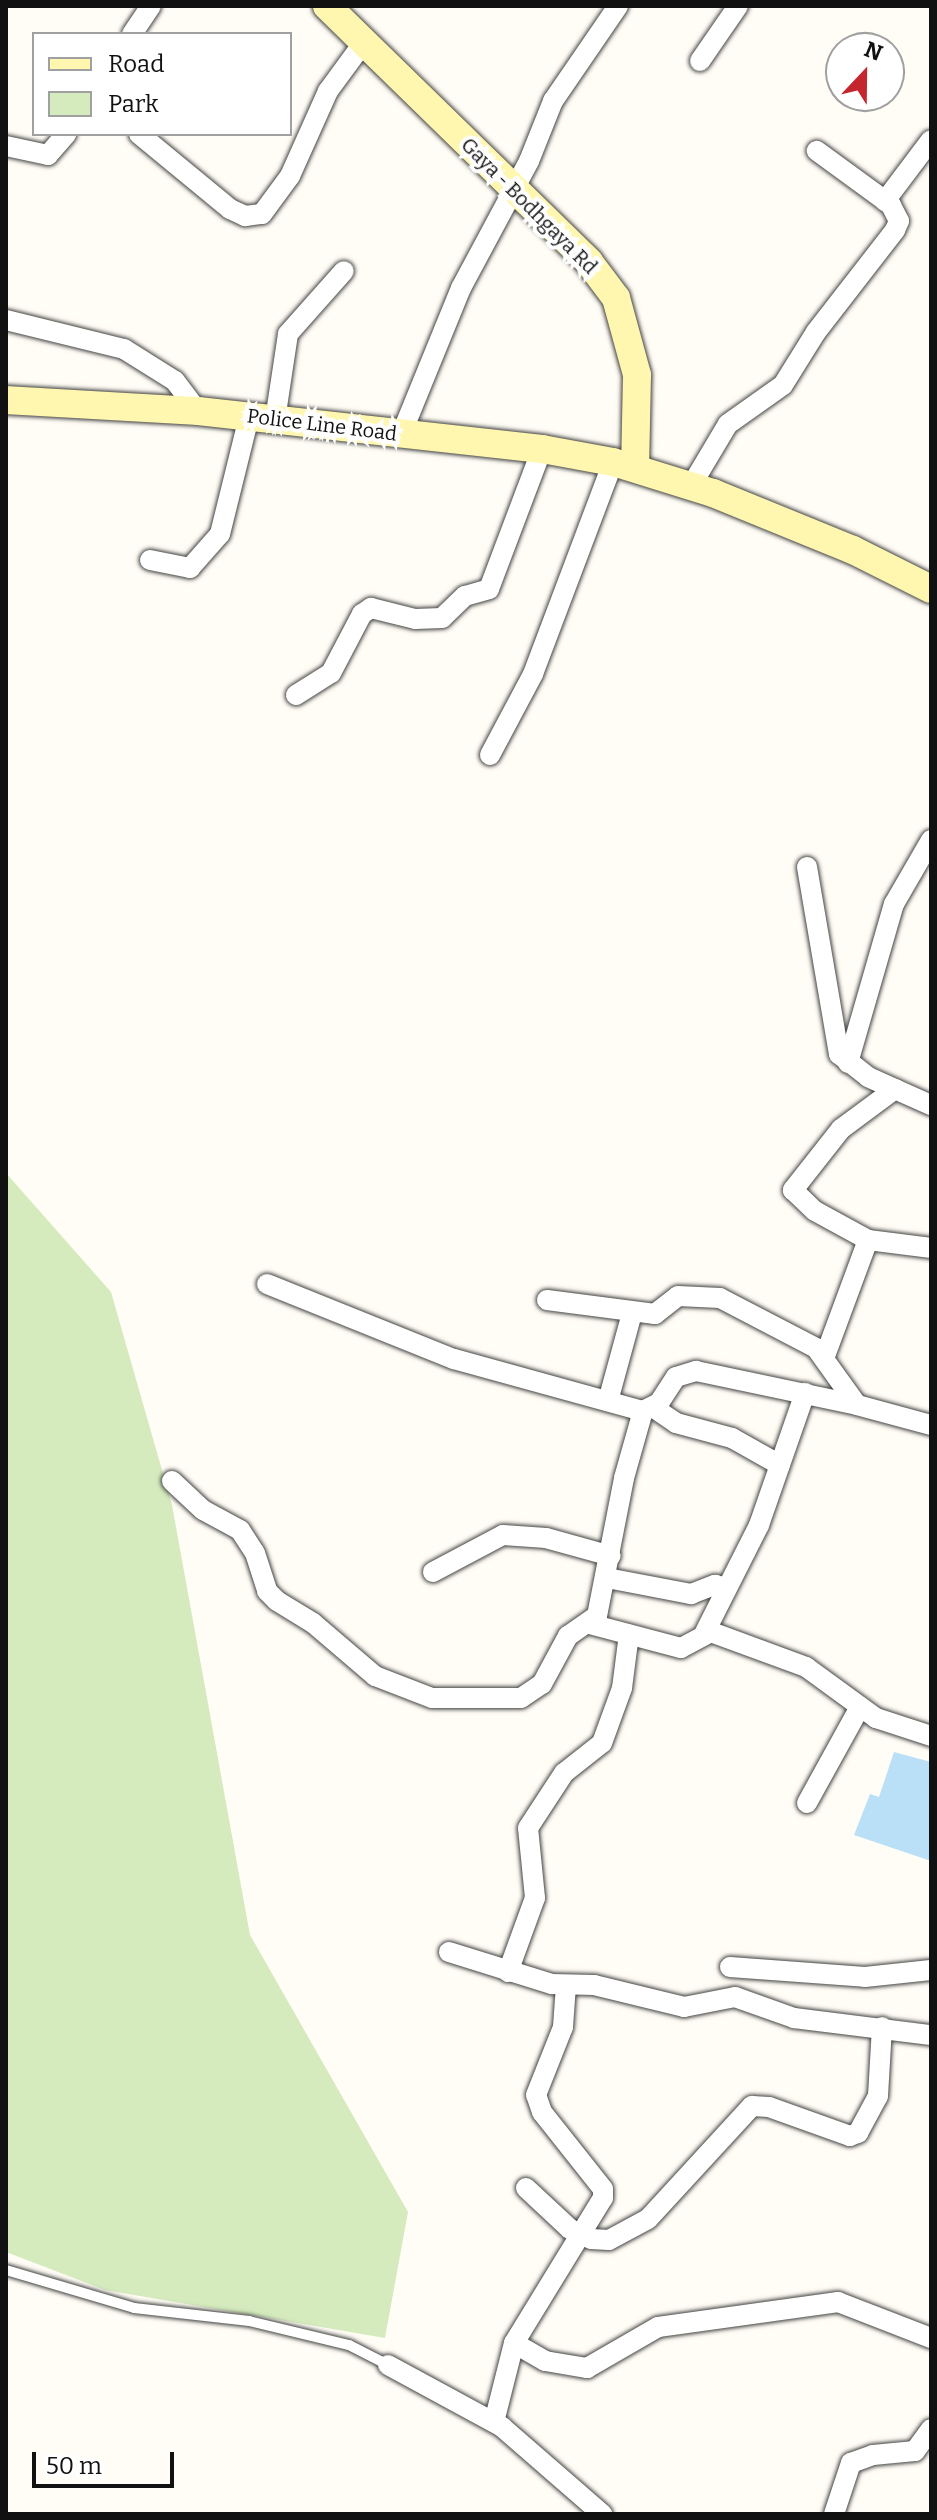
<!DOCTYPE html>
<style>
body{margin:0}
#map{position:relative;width:937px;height:2520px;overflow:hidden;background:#fffdf5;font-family:Bitter,serif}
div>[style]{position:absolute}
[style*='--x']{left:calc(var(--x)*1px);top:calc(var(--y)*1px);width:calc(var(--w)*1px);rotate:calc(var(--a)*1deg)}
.green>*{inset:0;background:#d5ebbd}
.water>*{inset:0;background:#b9e0f7}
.roads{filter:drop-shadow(0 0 2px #444) drop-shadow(0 0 2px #444)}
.lane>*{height:10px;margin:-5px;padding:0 5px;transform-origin:5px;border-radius:5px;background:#fff}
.street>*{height:20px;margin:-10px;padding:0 10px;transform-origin:10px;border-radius:10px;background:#fff}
.secondary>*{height:28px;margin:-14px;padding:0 14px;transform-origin:14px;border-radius:14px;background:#fff6b0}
span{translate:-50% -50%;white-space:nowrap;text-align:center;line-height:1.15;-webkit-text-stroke:8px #fff;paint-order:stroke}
.street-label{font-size:20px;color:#111}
.frame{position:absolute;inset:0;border:8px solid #111;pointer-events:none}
.legend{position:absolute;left:32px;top:32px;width:260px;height:104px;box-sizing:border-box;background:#fff;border:2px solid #a0a0a0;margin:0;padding:10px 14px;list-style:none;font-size:24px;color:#111}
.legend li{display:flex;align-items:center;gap:16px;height:40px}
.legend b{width:40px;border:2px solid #a0a0a0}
.north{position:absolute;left:825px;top:32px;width:80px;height:80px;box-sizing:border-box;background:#fff;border:2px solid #a0a0a0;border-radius:50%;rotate:22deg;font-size:22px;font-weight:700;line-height:32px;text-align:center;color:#111}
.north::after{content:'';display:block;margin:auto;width:28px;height:36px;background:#c4262e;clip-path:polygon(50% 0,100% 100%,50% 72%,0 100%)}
.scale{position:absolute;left:32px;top:2452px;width:142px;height:36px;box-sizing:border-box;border:4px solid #111;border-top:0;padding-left:10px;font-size:24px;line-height:28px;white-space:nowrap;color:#111;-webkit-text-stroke:6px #fff;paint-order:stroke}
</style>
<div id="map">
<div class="green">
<div style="clip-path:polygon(6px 1173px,111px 1292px,172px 1505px,250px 1935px,408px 2212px,385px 2338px,105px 2290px,6px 2252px)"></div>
</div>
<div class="water">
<div style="clip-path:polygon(894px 1752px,931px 1762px,931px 1861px,854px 1835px,870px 1794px,879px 1797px)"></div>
</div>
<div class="roads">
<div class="lane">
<div style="--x:6;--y:2270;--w:134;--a:16.5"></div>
<div style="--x:134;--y:2308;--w:116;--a:6.4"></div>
<div style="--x:249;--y:2321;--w:103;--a:13.5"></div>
<div style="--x:349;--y:2345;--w:44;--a:27.1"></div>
</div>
<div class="street">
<div style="--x:132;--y:34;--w:34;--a:-56"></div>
<div style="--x:700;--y:61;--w:67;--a:-55.4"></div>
<div style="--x:139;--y:134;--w:118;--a:39.5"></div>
<div style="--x:230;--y:209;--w:17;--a:25"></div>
<div style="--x:245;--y:216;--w:17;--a:-7"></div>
<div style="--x:262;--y:214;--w:47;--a:-53.6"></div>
<div style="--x:290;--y:176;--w:93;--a:-65.9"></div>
<div style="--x:328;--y:91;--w:61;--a:-53.7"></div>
<div style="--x:6;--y:146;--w:43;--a:12.1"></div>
<div style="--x:48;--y:155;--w:28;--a:-49"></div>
<div style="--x:885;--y:201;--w:76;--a:-53"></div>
<div style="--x:6;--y:320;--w:122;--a:13.8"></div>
<div style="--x:124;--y:349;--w:60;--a:32.1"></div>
<div style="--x:175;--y:381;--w:38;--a:53"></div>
<div style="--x:275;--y:420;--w:87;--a:-81.4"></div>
<div style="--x:288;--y:334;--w:84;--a:-48.4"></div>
<div style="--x:401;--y:435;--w:159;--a:-67.8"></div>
<div style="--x:461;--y:288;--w:144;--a:-61.8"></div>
<div style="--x:529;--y:161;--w:65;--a:-68.2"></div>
<div style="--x:553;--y:101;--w:115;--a:-55.6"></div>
<div style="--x:691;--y:486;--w:72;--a:-59.2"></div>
<div style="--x:728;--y:424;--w:67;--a:-35.3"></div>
<div style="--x:783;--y:385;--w:62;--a:-58.1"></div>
<div style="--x:816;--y:332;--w:129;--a:-52.2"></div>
<div style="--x:895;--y:230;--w:10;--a:-66"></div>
<div style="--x:899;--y:221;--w:18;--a:-117"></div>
<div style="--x:891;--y:205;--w:92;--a:-143.9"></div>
<div style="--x:150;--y:560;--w:41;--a:11.3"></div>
<div style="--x:190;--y:568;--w:45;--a:-48.6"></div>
<div style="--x:220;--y:534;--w:121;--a:-76.1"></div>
<div style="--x:296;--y:695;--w:41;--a:-32.2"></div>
<div style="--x:331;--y:673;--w:67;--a:-62.3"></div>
<div style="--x:362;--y:614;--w:11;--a:-34"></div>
<div style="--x:371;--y:608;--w:45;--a:14"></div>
<div style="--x:415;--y:619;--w:27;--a:-2"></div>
<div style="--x:442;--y:618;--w:32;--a:-44"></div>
<div style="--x:465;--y:596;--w:25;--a:-16"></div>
<div style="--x:489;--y:589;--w:150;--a:-69.3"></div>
<div style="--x:490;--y:755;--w:92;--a:-62"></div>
<div style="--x:533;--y:674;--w:227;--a:-69.3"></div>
<div style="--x:807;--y:867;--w:190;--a:80.3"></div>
<div style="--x:839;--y:1054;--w:37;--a:38"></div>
<div style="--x:868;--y:1077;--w:69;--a:24"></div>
<div style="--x:848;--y:1063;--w:166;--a:-73.9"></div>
<div style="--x:894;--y:904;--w:74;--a:-60"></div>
<div style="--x:895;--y:1089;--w:67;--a:143.5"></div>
<div style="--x:841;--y:1129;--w:78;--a:128.2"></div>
<div style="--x:793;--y:1190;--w:30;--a:44"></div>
<div style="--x:815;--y:1211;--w:60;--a:28.7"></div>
<div style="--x:868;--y:1240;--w:64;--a:7.2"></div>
<div style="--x:267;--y:1284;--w:201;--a:21.9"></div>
<div style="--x:454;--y:1359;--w:196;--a:15.4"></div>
<div style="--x:643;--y:1411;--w:18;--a:-27"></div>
<div style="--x:659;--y:1403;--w:31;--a:-57"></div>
<div style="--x:676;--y:1377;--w:21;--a:-17"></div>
<div style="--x:696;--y:1371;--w:165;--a:11.9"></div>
<div style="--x:547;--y:1300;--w:109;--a:7.4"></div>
<div style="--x:655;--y:1314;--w:29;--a:-38"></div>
<div style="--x:678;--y:1296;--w:42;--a:2.7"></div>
<div style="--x:720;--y:1298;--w:108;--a:27.5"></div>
<div style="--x:816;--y:1348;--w:70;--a:54.3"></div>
<div style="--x:857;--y:1405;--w:77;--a:15.1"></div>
<div style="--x:825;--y:1356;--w:124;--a:-69.7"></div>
<div style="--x:608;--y:1401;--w:91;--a:-74.7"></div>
<div style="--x:654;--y:1408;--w:27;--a:34"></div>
<div style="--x:676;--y:1423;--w:58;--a:15"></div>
<div style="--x:732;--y:1438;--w:55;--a:29.4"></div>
<div style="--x:172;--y:1481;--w:42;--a:43.1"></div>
<div style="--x:203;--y:1510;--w:42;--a:28.4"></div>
<div style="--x:240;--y:1530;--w:27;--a:57"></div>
<div style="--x:255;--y:1553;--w:40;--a:72"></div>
<div style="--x:267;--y:1591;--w:14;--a:45"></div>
<div style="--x:277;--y:1601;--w:42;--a:31.4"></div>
<div style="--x:313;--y:1623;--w:82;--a:40.5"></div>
<div style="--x:375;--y:1676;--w:61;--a:21.1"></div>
<div style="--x:432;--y:1698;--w:89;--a:0"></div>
<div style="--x:521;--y:1698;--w:25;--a:-34"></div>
<div style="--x:542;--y:1684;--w:55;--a:-61.6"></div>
<div style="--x:568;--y:1636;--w:35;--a:-35"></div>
<div style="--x:597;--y:1616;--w:141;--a:-78.9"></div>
<div style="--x:624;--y:1478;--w:70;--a:-74.2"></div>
<div style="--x:433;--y:1572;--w:79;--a:-27.9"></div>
<div style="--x:503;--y:1535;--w:43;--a:4"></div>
<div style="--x:546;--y:1538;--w:67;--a:15.5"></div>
<div style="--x:607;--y:1578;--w:86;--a:10.8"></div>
<div style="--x:691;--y:1594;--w:26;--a:-21"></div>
<div style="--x:715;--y:1585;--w:12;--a:14"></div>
<div style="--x:590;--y:1624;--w:94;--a:14.8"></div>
<div style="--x:681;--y:1648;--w:34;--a:-28"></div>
<div style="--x:711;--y:1632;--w:101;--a:20.2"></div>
<div style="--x:806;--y:1667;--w:87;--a:36.1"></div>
<div style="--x:876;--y:1718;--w:58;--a:18.1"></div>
<div style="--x:705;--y:1632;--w:120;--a:-63.2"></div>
<div style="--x:759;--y:1525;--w:140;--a:-70.8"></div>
<div style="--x:807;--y:1803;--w:110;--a:-61.1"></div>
<div style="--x:449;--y:1952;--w:108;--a:17.3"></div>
<div style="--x:552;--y:1984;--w:42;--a:1.4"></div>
<div style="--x:594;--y:1985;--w:93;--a:13.7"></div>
<div style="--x:684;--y:2007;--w:52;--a:-11.1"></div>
<div style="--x:735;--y:1997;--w:63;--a:19.6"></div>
<div style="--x:794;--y:2018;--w:138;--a:7.1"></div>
<div style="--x:730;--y:1967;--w:135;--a:4.2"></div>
<div style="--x:865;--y:1977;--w:66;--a:-6.1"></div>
<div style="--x:508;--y:1972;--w:79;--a:-70"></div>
<div style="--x:535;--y:1898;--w:70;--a:-95.7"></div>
<div style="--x:528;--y:1828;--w:66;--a:-56.8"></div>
<div style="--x:564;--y:1773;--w:48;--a:-38.3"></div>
<div style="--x:602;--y:1743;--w:59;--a:-70"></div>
<div style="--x:622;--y:1688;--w:54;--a:-82.6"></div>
<div style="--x:526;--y:2188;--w:60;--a:43"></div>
<div style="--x:570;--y:2229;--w:23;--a:25"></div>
<div style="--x:591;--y:2239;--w:18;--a:3"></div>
<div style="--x:609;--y:2240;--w:44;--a:-28.3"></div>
<div style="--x:648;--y:2219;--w:154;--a:-47.4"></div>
<div style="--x:752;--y:2106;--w:17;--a:3"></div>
<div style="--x:769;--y:2107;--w:86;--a:19.7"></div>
<div style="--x:850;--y:2136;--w:9;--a:-21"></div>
<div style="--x:858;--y:2133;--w:42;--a:-61.6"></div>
<div style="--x:878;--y:2096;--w:69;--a:-86.7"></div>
<div style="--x:514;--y:2343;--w:36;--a:30"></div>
<div style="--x:545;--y:2361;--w:43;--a:9.5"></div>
<div style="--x:587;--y:2368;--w:82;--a:-30"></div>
<div style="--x:658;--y:2327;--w:182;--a:-7.9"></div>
<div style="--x:838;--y:2302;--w:100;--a:21.2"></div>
<div style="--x:388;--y:2365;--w:130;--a:28.5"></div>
<div style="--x:502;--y:2427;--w:133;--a:41"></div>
<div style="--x:494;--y:2422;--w:81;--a:-75.8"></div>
<div style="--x:514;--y:2343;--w:170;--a:-58.5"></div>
<div style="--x:603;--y:2198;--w:9;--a:-90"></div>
<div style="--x:603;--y:2189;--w:98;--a:-128.4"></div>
<div style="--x:542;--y:2112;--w:18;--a:-109"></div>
<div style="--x:536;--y:2095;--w:73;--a:-68.3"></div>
<div style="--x:563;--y:2027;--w:42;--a:-85.9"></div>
<div style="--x:834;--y:2514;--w:54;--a:-71.6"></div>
<div style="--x:851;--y:2463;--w:23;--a:-20"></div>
<div style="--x:873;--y:2455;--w:42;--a:-5.4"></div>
<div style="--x:915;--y:2451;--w:27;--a:-54"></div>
</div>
<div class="secondary">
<div style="--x:327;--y:6;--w:366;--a:44.3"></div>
<div style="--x:589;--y:262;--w:45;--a:53.1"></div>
<div style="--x:616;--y:298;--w:80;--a:74.7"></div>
<div style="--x:637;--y:375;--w:92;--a:91.2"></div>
<div style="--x:6;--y:400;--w:192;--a:3.3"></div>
<div style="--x:198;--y:411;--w:346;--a:6.3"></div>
<div style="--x:542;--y:449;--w:72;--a:10.4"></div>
<div style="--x:613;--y:462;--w:105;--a:17.2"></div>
<div style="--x:713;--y:493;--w:151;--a:22.2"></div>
<div style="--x:853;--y:550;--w:87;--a:26.6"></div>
</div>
</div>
<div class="street-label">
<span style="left:529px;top:206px;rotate:45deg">Gaya - Bodhgaya Rd</span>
<span style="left:322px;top:425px;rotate:7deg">Police Line Road</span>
</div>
<div class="frame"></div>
<ul class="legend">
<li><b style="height:10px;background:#fff6b0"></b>Road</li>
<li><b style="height:22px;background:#d5ebbd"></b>Park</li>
</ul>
<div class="north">N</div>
<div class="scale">50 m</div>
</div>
